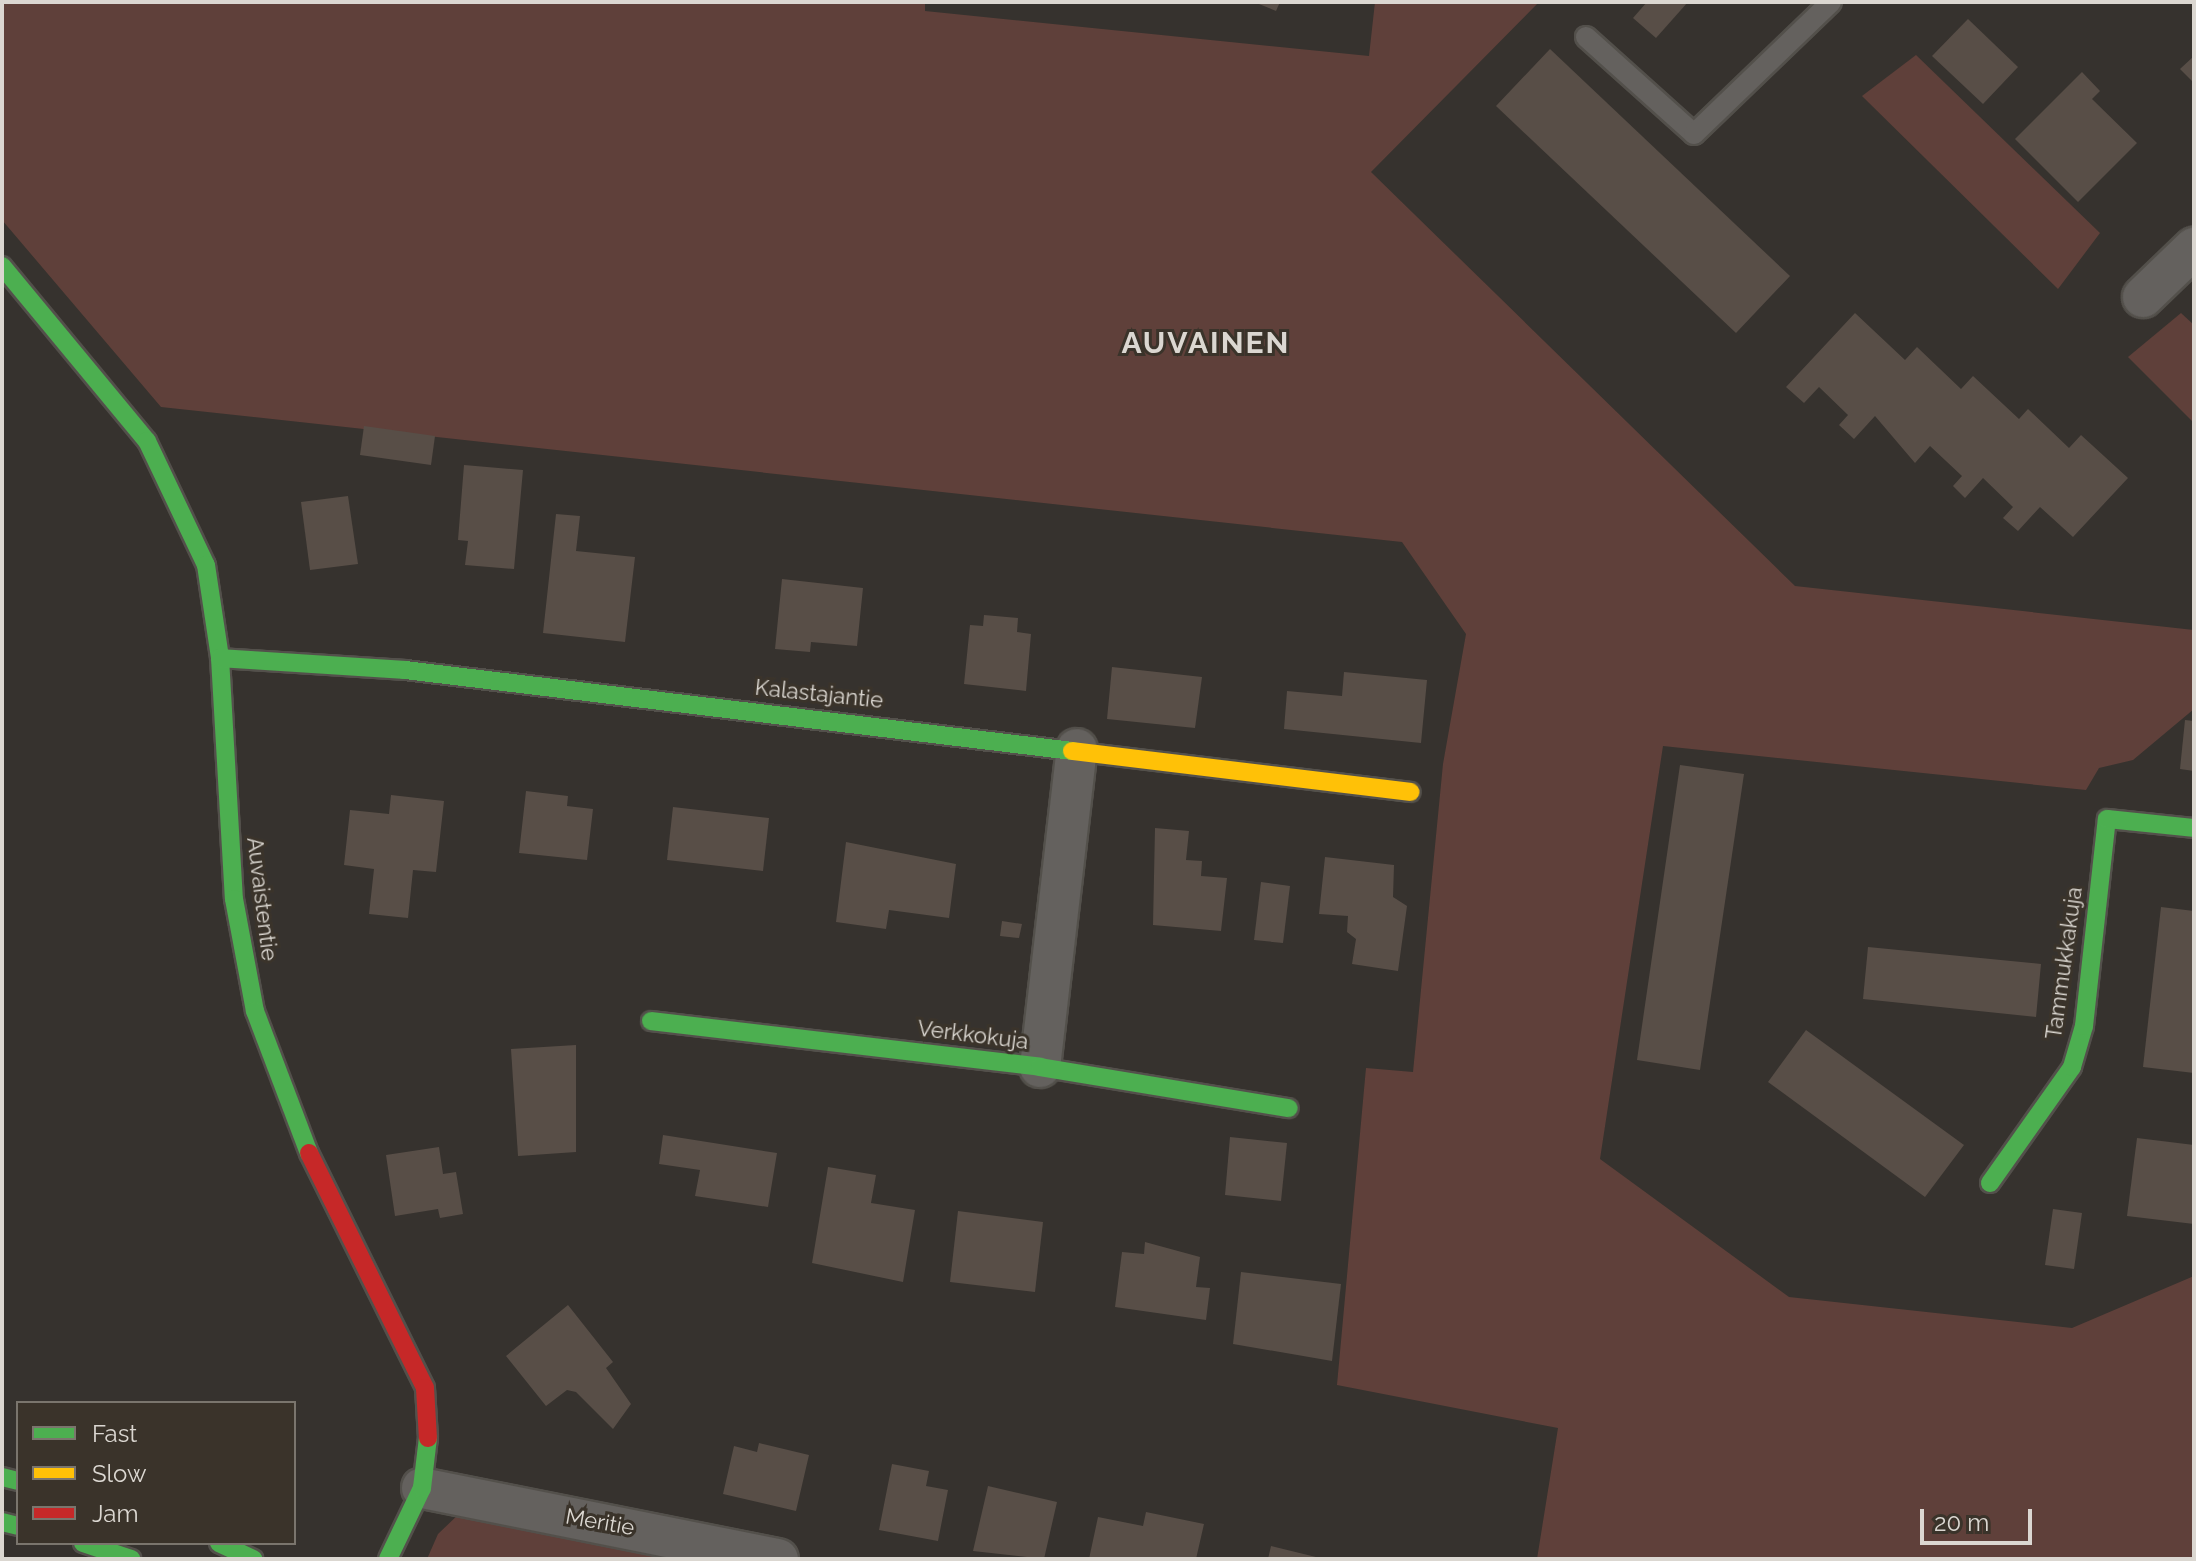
<!DOCTYPE html>
<html>
<head>
<meta charset="utf-8">
<style>
  body { margin:0 }
  #map { position:relative; width:2196px; height:1561px; overflow:hidden; background:#36322e; font-family:Raleway,sans-serif }
  div>[style] { position:absolute }
  .green>* { inset:0; background:#5f403a }
  .building>* { inset:0; background:#584e47 }
  .roads { filter:drop-shadow(2px 0 #53504b) drop-shadow(-2px 0 #53504b) drop-shadow(0 2px #53504b) drop-shadow(0 -2px #53504b) }
  .lane>* { height:20px; margin:-10px; padding:0 10px; transform-origin:10px; border-radius:10px; background:#64615e }
  .street>* { height:40px; margin:-20px; padding:0 20px; transform-origin:20px; border-radius:20px; background:#64615e }
  .fast>* { height:18px; margin:-9px; padding:0 9px; transform-origin:9px; border-radius:9px; background:#4caf50 }
  .slow>* { height:18px; margin:-9px; padding:0 9px; transform-origin:9px; border-radius:9px; background:#ffc107 }
  .jam>* { height:18px; margin:-9px; padding:0 9px; transform-origin:9px; border-radius:9px; background:#c62828 }
  span { translate:-50% -50%; white-space:nowrap; text-align:center; line-height:1.15; -webkit-text-stroke:6px #3a332a; paint-order:stroke }
  .street-label { font-size:22px; color:#dbd7d1 }
  .district-label { font-size:30px; color:#dbd7d1; font-weight:700; letter-spacing:2px }
  .frame { position:absolute; inset:0; border:4px solid #dbd7d1; pointer-events:none }
  .legend { position:absolute; left:16px; top:1401px; width:280px; height:144px; box-sizing:border-box; background:#3a332a; border:2px solid #7a756d; margin:0; padding:10px 14px; list-style:none; font-size:24px; color:#dbd7d1 }
  .legend li { display:flex; align-items:center; gap:16px; height:40px }
  .legend b { width:40px; border:2px solid #7a756d }
  .scale { position:absolute; left:1920px; top:1509px; width:112px; height:36px; box-sizing:border-box; border:4px solid #dbd7d1; border-top:0; padding-left:10px; font-size:24px; line-height:28px; white-space:nowrap; color:#dbd7d1; -webkit-text-stroke:6px #3a332a; paint-order:stroke }
</style>
</head>
<body>
<div id="map">
  <div class="green">
    <i style="clip-path:polygon(2px 2px,925px 2px,925px 11px,1369px 56px,1375px 2px,1539px 2px,1371px 172px,1795px 586px,2194px 630px,2194px 709px,2133px 760px,2099px 768px,2086px 790px,1663px 746px,1600px 1159px,1789px 1297px,2072px 1328px,2194px 1276px,2194px 1559px,1537px 1559px,1558px 1428px,1337px 1385px,1366px 1068px,1413px 1072px,1443px 764px,1466px 634px,1402px 542px,161px 407px,2px 220px)"></i>
    <i style="clip-path:polygon(1916px 55px,2100px 233px,2058px 289px,1862px 96px)"></i>
    <i style="clip-path:polygon(2181px 313px,2194px 325px,2194px 423px,2128px 357px)"></i>
    <i style="clip-path:polygon(461px 1512px,573px 1538px,676px 1559px,427px 1559px,438px 1534px)"></i>
  </div>
  <div class="building">
    <i style="clip-path:polygon(1254px 2px,1280px 2px,1276px 11px)"></i>
    <i style="clip-path:polygon(1647px 2px,1688px 2px,1656px 38px,1633px 18px)"></i>
    <i style="clip-path:polygon(1968px 19px,2018px 67px,1983px 104px,1932px 56px)"></i>
    <i style="clip-path:polygon(1550px 49px,1790px 276px,1736px 333px,1496px 106px)"></i>
    <i style="clip-path:polygon(2194px 56px,2194px 83px,2180px 69px)"></i>
    <i style="clip-path:polygon(2082px 72px,2100px 91px,2092px 99px,2137px 143px,2078px 202px,2015px 139px)"></i>
    <i style="clip-path:polygon(1855px 313px,1905px 360px,1917px 347px,1961px 389px,1973px 376px,2019px 419px,2028px 409px,2069px 448px,2081px 435px,2128px 478px,2073px 537px,2040px 507px,2018px 531px,2003px 518px,2013px 507px,1983px 478px,1965px 498px,1953px 486px,1962px 476px,1930px 446px,1915px 463px,1875px 416px,1854px 439px,1839px 425px,1848px 415px,1819px 387px,1804px 403px,1786px 387px)"></i>
    <i style="clip-path:polygon(364px 426px,435px 436px,431px 465px,360px 455px)"></i>
    <i style="clip-path:polygon(464px 465px,523px 470px,514px 569px,465px 565px,468px 541px,458px 540px)"></i>
    <i style="clip-path:polygon(348px 496px,358px 564px,310px 570px,301px 502px)"></i>
    <i style="clip-path:polygon(556px 514px,580px 516px,576px 551px,635px 557px,625px 642px,543px 633px)"></i>
    <i style="clip-path:polygon(782px 579px,863px 588px,857px 646px,811px 642px,810px 652px,775px 649px)"></i>
    <i style="clip-path:polygon(984px 615px,1018px 618px,1017px 632px,1031px 634px,1026px 691px,964px 684px,970px 625px,983px 626px)"></i>
    <i style="clip-path:polygon(1112px 667px,1202px 677px,1195px 728px,1107px 719px)"></i>
    <i style="clip-path:polygon(1344px 672px,1427px 680px,1421px 743px,1284px 729px,1287px 691px,1342px 696px)"></i>
    <i style="clip-path:polygon(2185px 720px,2194px 721px,2194px 771px,2180px 769px)"></i>
    <i style="clip-path:polygon(1680px 765px,1744px 774px,1700px 1070px,1637px 1060px)"></i>
    <i style="clip-path:polygon(526px 791px,568px 796px,567px 806px,593px 809px,587px 860px,519px 853px)"></i>
    <i style="clip-path:polygon(391px 795px,444px 801px,436px 872px,413px 870px,408px 918px,369px 914px,374px 869px,344px 865px,350px 810px,389px 814px)"></i>
    <i style="clip-path:polygon(673px 807px,769px 818px,763px 871px,667px 860px)"></i>
    <i style="clip-path:polygon(1155px 828px,1189px 831px,1186px 860px,1202px 861px,1201px 876px,1227px 878px,1221px 931px,1153px 925px)"></i>
    <i style="clip-path:polygon(846px 842px,956px 864px,949px 918px,889px 910px,886px 929px,836px 922px)"></i>
    <i style="clip-path:polygon(1325px 857px,1394px 865px,1393px 897px,1407px 906px,1398px 971px,1352px 964px,1356px 939px,1347px 932px,1348px 916px,1319px 914px)"></i>
    <i style="clip-path:polygon(1261px 882px,1290px 886px,1283px 943px,1254px 940px)"></i>
    <i style="clip-path:polygon(2161px 907px,2194px 911px,2194px 1073px,2143px 1067px)"></i>
    <i style="clip-path:polygon(1002px 921px,1022px 924px,1019px 938px,1000px 936px)"></i>
    <i style="clip-path:polygon(1868px 947px,2041px 964px,2036px 1017px,1863px 999px)"></i>
    <i style="clip-path:polygon(1806px 1030px,1964px 1145px,1925px 1197px,1768px 1082px)"></i>
    <i style="clip-path:polygon(576px 1045px,576px 1152px,518px 1156px,511px 1049px)"></i>
    <i style="clip-path:polygon(663px 1135px,777px 1153px,768px 1207px,695px 1196px,700px 1170px,659px 1164px)"></i>
    <i style="clip-path:polygon(1230px 1137px,1287px 1143px,1281px 1201px,1225px 1195px)"></i>
    <i style="clip-path:polygon(2137px 1138px,2194px 1145px,2194px 1224px,2127px 1216px)"></i>
    <i style="clip-path:polygon(439px 1147px,443px 1174px,456px 1172px,463px 1214px,440px 1218px,438px 1209px,395px 1216px,386px 1155px)"></i>
    <i style="clip-path:polygon(828px 1167px,876px 1175px,871px 1203px,915px 1210px,903px 1282px,812px 1263px)"></i>
    <i style="clip-path:polygon(2053px 1209px,2082px 1213px,2074px 1269px,2045px 1265px)"></i>
    <i style="clip-path:polygon(958px 1211px,1043px 1222px,1035px 1292px,950px 1282px)"></i>
    <i style="clip-path:polygon(1145px 1242px,1200px 1257px,1196px 1287px,1210px 1288px,1206px 1320px,1115px 1307px,1122px 1252px,1144px 1254px)"></i>
    <i style="clip-path:polygon(1241px 1272px,1341px 1284px,1332px 1361px,1233px 1344px)"></i>
    <i style="clip-path:polygon(568px 1305px,613px 1362px,606px 1368px,631px 1404px,613px 1429px,576px 1392px,567px 1390px,546px 1406px,506px 1356px)"></i>
    <i style="clip-path:polygon(759px 1443px,809px 1455px,796px 1511px,723px 1494px,734px 1446px,757px 1452px)"></i>
    <i style="clip-path:polygon(892px 1464px,929px 1471px,926px 1486px,948px 1490px,938px 1541px,879px 1530px)"></i>
    <i style="clip-path:polygon(988px 1486px,1057px 1502px,1044px 1559px,973px 1551px)"></i>
    <i style="clip-path:polygon(1146px 1512px,1204px 1524px,1196px 1559px,1089px 1559px,1098px 1517px,1143px 1526px)"></i>
    <i style="clip-path:polygon(1271px 1546px,1320px 1558px,1320px 1559px,1268px 1559px)"></i>
  </div>
  <div class="roads">
    <div class="lane">
      <i style="left:1586px;top:37px;width:145px;rotate:41.9deg"></i>
      <i style="left:1694px;top:134px;width:190px;rotate:-43.9deg"></i>
    </div>
    <div class="street">
      <i style="left:2143px;top:297px;width:71px;rotate:-43.9deg"></i>
      <i style="left:1040px;top:1067px;width:320px;rotate:-83.4deg"></i>
      <i style="left:422px;top:1488px;width:363px;rotate:11.3deg"></i>
    </div>
    <div class="fast">
      <i style="left:2px;top:266px;width:227px;rotate:50.4deg"></i>
      <i style="left:147px;top:441px;width:137px;rotate:64.6deg"></i>
      <i style="left:206px;top:565px;width:94px;rotate:81.4deg"></i>
      <i style="left:220px;top:658px;width:241px;rotate:86.7deg"></i>
      <i style="left:234px;top:899px;width:114px;rotate:79.4deg"></i>
      <i style="left:255px;top:1011px;width:152px;rotate:69.2deg"></i>
      <i style="left:220px;top:658px;width:185px;rotate:3.7deg"></i>
      <i style="left:405px;top:670px;width:672px;rotate:6.92deg"></i>
      <i style="left:651px;top:1021px;width:392px;rotate:6.7deg"></i>
      <i style="left:1040px;top:1067px;width:252px;rotate:9.4deg"></i>
      <i style="left:1990px;top:1183px;width:142px;rotate:-54.7deg"></i>
      <i style="left:2072px;top:1067px;width:43px;rotate:-73.7deg"></i>
      <i style="left:2084px;top:1026px;width:208px;rotate:-83.7deg"></i>
      <i style="left:2107px;top:819px;width:87px;rotate:5.9deg"></i>
      <i style="left:2px;top:1477px;width:16px;rotate:14deg"></i>
      <i style="left:2px;top:1522px;width:16px;rotate:14deg"></i>
      <i style="left:83px;top:1543px;width:51px;rotate:18.4deg"></i>
      <i style="left:219px;top:1543px;width:38px;rotate:25deg"></i>
      <i style="left:388px;top:1559px;width:79px;rotate:-64.4deg"></i>
      <i style="left:422px;top:1488px;width:50px;rotate:-83.2deg"></i>
    </div>
    <div class="slow">
      <i style="left:1072px;top:751px;width:341px;rotate:6.9deg"></i>
    </div>
    <div class="jam">
      <i style="left:309px;top:1153px;width:262px;rotate:63.7deg"></i>
      <i style="left:425px;top:1388px;width:50px;rotate:86.6deg"></i>
    </div>
  </div>
  <div class="street-label">
    <span style="left:819px;top:694px;rotate:6deg">Kalastajantie</span>
    <span style="left:262px;top:899px;rotate:83deg">Auvaistentie</span>
    <span style="left:2064px;top:963px;rotate:-82deg">Tammukkakuja</span>
    <span style="left:973px;top:1035px;rotate:7deg">Verkkokuja</span>
    <span style="left:600px;top:1522px;rotate:10deg">Meritie</span>
  </div>
  <div class="district-label">
    <span style="left:1206px;top:343px">AUVAINEN</span>
  </div>
  <div class="frame"></div>
  <ul class="legend">
  <li><b style="height:10px;background:#4caf50"></b>Fast</li>
  <li><b style="height:10px;background:#ffc107"></b>Slow</li>
  <li><b style="height:10px;background:#c62828"></b>Jam</li>
  </ul>
  <div class="scale">20 m</div>
</div>
</body>
</html>
